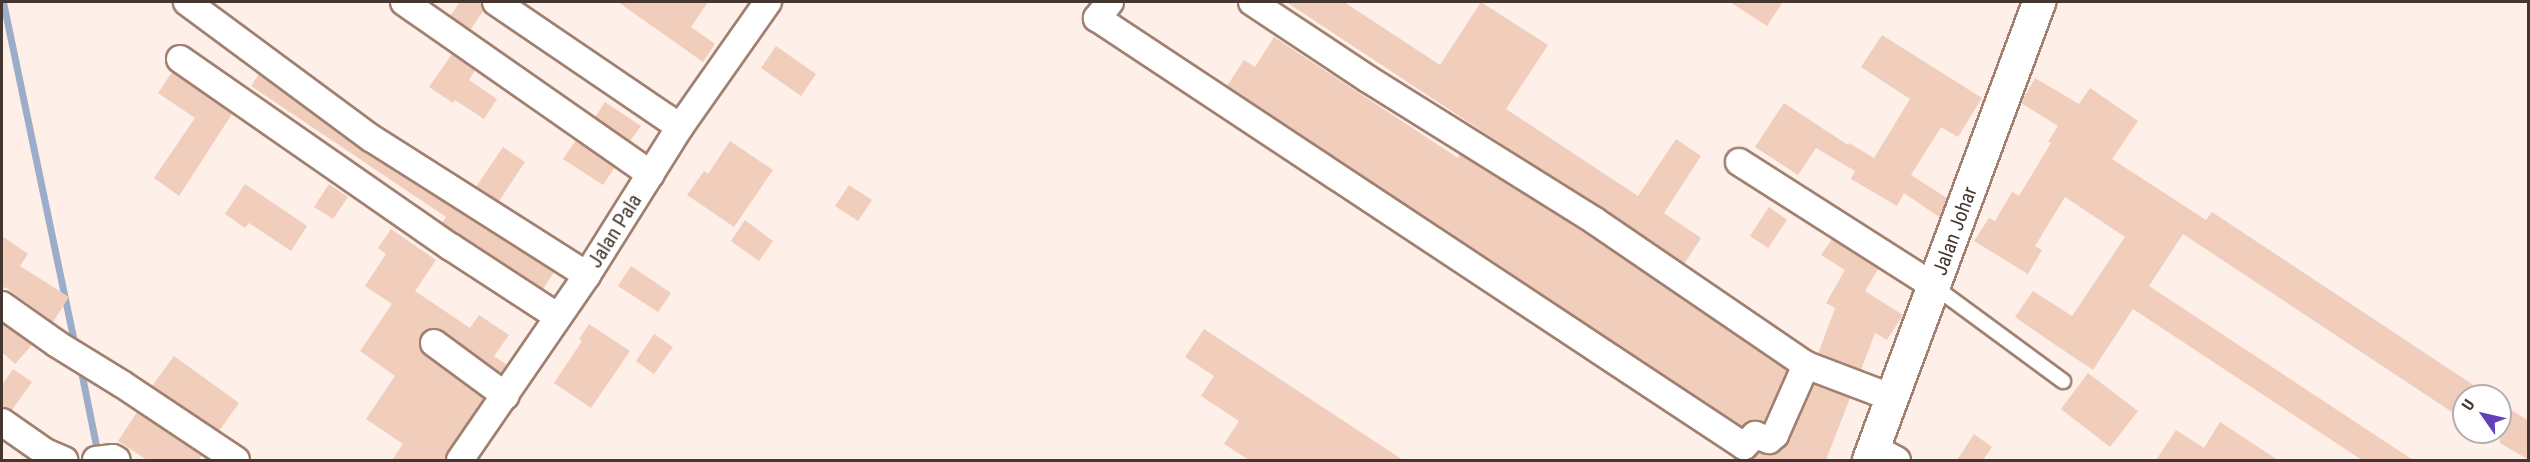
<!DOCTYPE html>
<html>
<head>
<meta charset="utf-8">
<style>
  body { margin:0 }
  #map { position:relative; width:2530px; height:462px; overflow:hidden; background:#feefe8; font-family:"Roboto Condensed",sans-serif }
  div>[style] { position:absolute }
  .stream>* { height:7px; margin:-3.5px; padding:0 3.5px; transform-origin:3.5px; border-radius:3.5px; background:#9cadc9 }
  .building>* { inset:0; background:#f1cdbb }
  .roads { filter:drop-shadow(2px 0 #a18070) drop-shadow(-2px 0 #a18070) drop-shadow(0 2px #a18070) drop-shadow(0 -2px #a18070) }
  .service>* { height:14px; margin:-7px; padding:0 7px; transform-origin:7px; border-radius:7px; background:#fff }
  .minor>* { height:26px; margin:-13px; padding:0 13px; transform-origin:13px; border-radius:13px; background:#fff }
  .tertiary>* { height:32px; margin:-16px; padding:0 16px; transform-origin:16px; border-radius:16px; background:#fff }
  span { translate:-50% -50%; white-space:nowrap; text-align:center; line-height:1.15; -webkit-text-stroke:4.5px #fff; paint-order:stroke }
  .street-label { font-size:20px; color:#453730 }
  .frame { position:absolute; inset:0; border:3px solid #453730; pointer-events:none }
  .north { position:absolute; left:2452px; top:384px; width:60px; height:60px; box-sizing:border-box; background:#fff; border:2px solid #b5afac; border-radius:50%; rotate:304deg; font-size:16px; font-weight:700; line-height:24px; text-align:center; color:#453730 }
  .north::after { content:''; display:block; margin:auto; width:21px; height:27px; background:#6340b8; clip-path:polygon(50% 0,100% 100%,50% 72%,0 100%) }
</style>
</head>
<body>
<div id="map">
  <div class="stream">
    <i style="left:3px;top:2px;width:351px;rotate:78.2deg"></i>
    <i style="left:80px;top:366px;width:91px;rotate:78.6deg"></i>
  </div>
  <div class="building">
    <i style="clip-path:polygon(460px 2px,481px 2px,484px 10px,470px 30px,450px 16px)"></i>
    <i style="clip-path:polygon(618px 2px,708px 2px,691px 27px,715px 44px,703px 62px)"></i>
    <i style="clip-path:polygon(1286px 2px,1344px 2px,1440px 65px,1481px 2px,1548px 45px,1506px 109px,1638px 196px,1676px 139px,1701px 156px,1664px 213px,1701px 238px,1684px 264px)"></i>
    <i style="clip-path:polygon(1730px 2px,1783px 2px,1767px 26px)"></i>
    <i style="clip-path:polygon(1882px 35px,1982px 98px,1958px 137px,1941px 127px,1911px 175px,1947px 198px,1939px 217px,1904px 193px,1897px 206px,1851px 179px,1855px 171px,1816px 148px,1798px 175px,1755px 147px,1784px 103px,1848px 145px,1849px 143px,1874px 158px,1910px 99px,1861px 67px)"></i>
    <i style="clip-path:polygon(1274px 37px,1458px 158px,1460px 154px,1587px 234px,1787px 370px,1764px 422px,1752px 420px,1742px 427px,1227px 86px,1244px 60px,1255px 67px)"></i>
    <i style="clip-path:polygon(776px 46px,816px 74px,801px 96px,761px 68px)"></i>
    <i style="clip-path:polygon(452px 54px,475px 70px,469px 80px,497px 99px,484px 119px,455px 100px,453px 103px,429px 87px)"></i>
    <i style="clip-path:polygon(172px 72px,232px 114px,179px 196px,154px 178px,195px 118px,158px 93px)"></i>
    <i style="clip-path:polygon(259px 74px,363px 151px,554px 272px,543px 289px,442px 223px,446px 217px,251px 86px)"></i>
    <i style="clip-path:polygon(2035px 78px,2079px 104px,2090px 88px,2138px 121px,2112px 159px,2206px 220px,2212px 212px,2490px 396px,2464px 396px,2464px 420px,2183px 234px,2149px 286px,2413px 460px,2362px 460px,2133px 309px,2093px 370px,2054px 344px,2015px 317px,2033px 291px,2072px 316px,2125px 237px,2065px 197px,2035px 246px,2042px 250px,2028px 274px,1974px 241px,1989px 218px,1995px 221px,2012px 192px,2019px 196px,2051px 143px,2048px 142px,2058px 126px,2021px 103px)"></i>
    <i style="clip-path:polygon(605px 102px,641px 126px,630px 141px,595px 117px)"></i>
    <i style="clip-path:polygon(576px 140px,615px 167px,603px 185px,563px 159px)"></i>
    <i style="clip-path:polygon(730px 141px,773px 170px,734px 227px,687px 195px,704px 171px,708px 174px)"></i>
    <i style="clip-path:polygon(503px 147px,525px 162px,499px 201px,476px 187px)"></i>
    <i style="clip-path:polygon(245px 184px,307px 226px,291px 251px,249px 223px,245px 228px,225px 214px)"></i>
    <i style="clip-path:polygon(329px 184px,348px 197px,333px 219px,314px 207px)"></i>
    <i style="clip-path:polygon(849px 185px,872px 200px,858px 221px,835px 206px)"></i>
    <i style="clip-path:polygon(1769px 207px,1787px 220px,1768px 248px,1750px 236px)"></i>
    <i style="clip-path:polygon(745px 220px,773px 241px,759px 261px,731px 241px)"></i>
    <i style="clip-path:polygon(391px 229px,436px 260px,415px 291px,470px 328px,479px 315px,509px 335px,494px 356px,507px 365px,501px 374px,442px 331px,429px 329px,422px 335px,420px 348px,425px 355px,484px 398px,448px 452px,445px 460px,392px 460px,403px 444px,366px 419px,395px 376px,360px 351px,392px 304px,365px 286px,386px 254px,378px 248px)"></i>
    <i style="clip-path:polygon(2px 236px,28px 254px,20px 266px,69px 297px,53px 322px,5px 287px,2px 290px)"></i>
    <i style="clip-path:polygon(1832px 239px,1878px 269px,1865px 291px,1903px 315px,1887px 340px,1875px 333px,1861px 370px,1818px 354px,1835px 308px,1826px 303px,1845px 270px,1821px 255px)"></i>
    <i style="clip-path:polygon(631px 266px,671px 293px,658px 312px,618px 286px)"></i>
    <i style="clip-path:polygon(589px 324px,630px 351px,591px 408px,554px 383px,582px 341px,579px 339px)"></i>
    <i style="clip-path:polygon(4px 325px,32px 345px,15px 364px,2px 352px,2px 328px)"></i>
    <i style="clip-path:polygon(1204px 329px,1403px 460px,1249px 460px,1224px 444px,1239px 421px,1201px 396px,1214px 376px,1185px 357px)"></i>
    <i style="clip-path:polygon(654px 334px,673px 347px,654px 374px,636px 361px)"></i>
    <i style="clip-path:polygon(174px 356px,239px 403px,219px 431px,152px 386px)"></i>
    <i style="clip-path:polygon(13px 369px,32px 382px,12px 410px,2px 407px,2px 385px)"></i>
    <i style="clip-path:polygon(2088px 373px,2138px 411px,2110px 447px,2061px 409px)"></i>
    <i style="clip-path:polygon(1814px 384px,1850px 398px,1826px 460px,1746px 460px,1759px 452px,1772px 455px,1785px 446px)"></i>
    <i style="clip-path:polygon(2500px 403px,2529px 421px,2529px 460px,2500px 443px)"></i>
    <i style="clip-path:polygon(137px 412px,202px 455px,199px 460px,147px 460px,118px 441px)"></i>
    <i style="clip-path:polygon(2220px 422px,2278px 460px,2156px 460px,2176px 430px,2204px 448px)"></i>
    <i style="clip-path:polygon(1974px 434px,1992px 447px,1983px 460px,1957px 460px)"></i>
  </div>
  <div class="roads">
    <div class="service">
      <i style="left:1935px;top:287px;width:159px;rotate:36.3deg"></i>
    </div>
    <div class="minor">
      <i style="left:187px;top:2px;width:229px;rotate:36.5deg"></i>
      <i style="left:371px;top:138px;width:256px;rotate:32.4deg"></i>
      <i style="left:404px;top:2px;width:301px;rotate:34.9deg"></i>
      <i style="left:496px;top:2px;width:222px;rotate:34.2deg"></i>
      <i style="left:1110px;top:2px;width:21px;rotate:129deg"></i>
      <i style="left:1097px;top:18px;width:776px;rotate:33.49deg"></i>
      <i style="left:1744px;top:446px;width:16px;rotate:-45deg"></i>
      <i style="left:1755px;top:435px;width:15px;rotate:20deg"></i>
      <i style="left:1769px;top:440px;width:8px;rotate:-40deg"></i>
      <i style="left:1775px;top:435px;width:77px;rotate:-66.1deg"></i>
      <i style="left:1252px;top:2px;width:139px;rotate:33.6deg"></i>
      <i style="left:1368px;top:79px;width:268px;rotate:32deg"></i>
      <i style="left:1595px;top:221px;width:255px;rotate:34.3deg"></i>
      <i style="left:1806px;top:365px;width:93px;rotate:20.8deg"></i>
      <i style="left:180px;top:59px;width:330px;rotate:34.8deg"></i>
      <i style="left:451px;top:247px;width:126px;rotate:33.1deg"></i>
      <i style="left:1739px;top:162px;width:232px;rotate:32.5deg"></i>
      <i style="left:2px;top:305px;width:67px;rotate:35.3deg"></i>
      <i style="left:57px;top:344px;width:76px;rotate:31.6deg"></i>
      <i style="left:122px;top:384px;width:137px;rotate:33.7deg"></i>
      <i style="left:434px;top:343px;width:89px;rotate:36.4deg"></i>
      <i style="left:2px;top:422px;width:52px;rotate:34.9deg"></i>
      <i style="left:45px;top:452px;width:21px;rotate:23deg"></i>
      <i style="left:1874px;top:448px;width:26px;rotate:28deg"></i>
      <i style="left:96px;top:460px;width:17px;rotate:-7deg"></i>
      <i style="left:113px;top:458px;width:4px;rotate:27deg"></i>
      <i style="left:460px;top:460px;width:224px;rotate:-55.5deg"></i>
      <i style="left:587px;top:275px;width:175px;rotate:-57.9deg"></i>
      <i style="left:680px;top:127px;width:153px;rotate:-54.9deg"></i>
    </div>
    <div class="tertiary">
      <i style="left:1869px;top:460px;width:489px;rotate:-69.6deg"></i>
    </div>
  </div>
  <div class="street-label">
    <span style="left:615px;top:231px;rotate:-58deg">Jalan Pala</span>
    <span style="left:1955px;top:231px;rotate:-70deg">Jalan Johar</span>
  </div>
  <div class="frame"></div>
  <div class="north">U</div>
</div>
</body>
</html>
